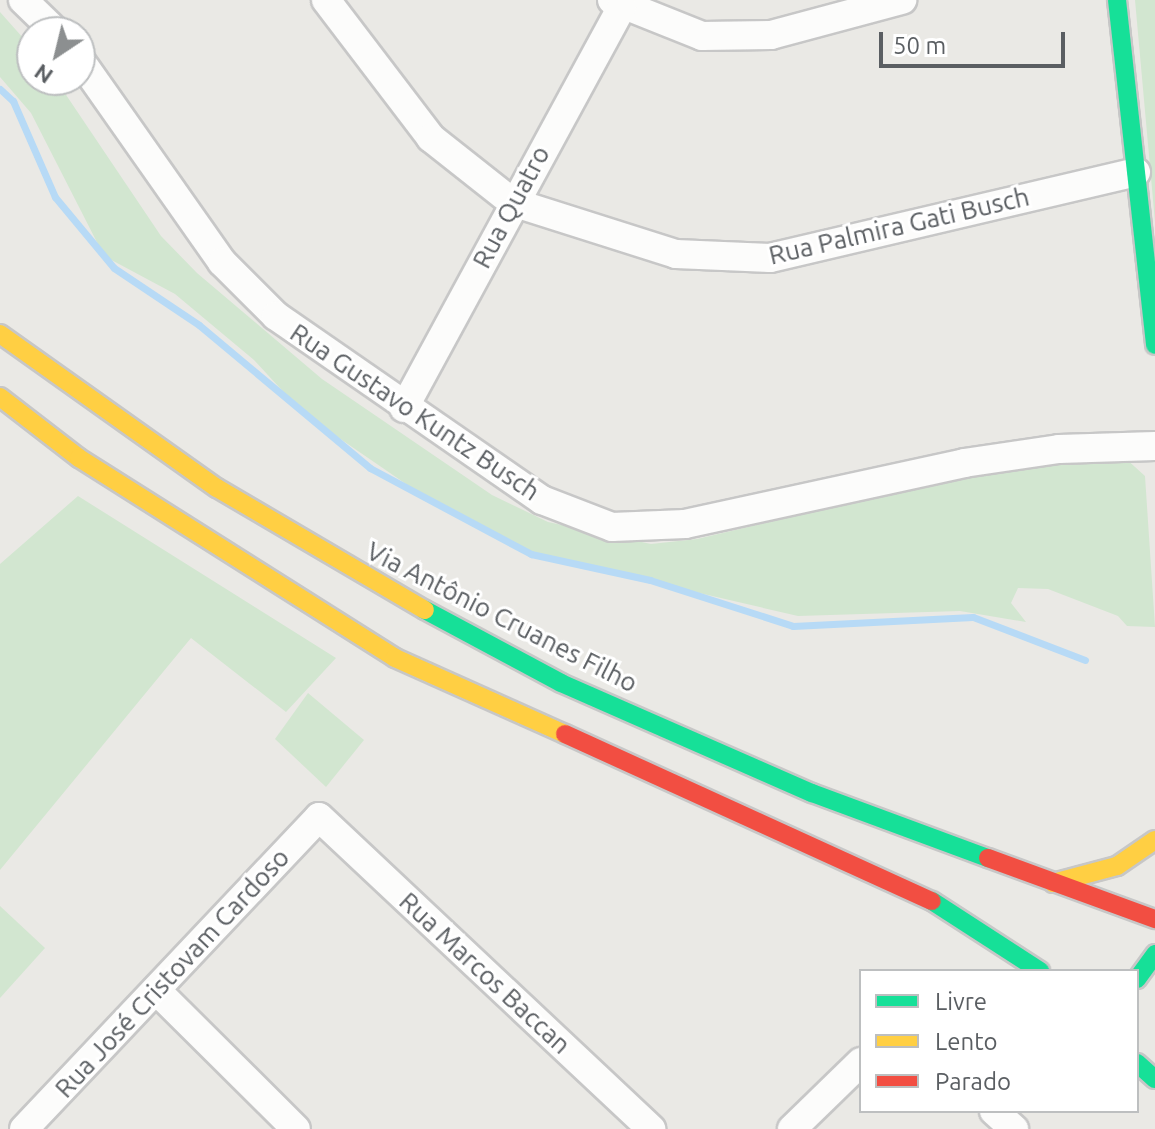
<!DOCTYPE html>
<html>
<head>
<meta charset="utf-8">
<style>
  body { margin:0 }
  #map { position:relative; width:1155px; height:1129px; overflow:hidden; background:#eae9e5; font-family:Ubuntu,sans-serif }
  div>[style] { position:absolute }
  .green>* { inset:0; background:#d2e6d0 }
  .stream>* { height:7px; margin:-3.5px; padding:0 3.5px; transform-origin:3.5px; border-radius:3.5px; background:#b7daf6 }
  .roads { filter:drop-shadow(2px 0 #c7c7c7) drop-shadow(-2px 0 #c7c7c7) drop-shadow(0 2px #c7c7c7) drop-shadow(0 -2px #c7c7c7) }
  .street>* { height:28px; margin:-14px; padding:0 14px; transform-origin:14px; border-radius:14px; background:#fcfcfb }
  .fast>* { height:18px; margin:-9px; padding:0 9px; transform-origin:9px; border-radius:9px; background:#16e098 }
  .slow>* { height:18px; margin:-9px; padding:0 9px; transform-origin:9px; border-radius:9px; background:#ffcf43 }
  .jam>* { height:18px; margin:-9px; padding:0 9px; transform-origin:9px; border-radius:9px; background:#f24e42 }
  span { translate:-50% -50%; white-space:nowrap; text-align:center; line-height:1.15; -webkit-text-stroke:6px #fff; paint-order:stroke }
  .street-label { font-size:26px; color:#5a5e62 }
  .legend { position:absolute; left:859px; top:969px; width:280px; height:144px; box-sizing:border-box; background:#fff; border:2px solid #bdbfc0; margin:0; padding:10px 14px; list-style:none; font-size:24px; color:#5a5e62 }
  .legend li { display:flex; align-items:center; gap:16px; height:40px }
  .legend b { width:40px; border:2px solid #bdbfc0 }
  .north { position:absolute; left:16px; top:16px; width:80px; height:80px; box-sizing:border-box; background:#fff; border:2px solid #bdbfc0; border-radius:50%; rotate:215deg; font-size:22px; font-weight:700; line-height:32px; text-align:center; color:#5a5e62 }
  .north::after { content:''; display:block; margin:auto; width:28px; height:36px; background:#8c8f90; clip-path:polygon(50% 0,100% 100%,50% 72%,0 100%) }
  .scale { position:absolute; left:879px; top:32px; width:186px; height:36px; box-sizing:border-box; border:4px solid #5a5e62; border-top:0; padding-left:10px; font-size:24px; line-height:28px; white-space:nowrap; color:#5a5e62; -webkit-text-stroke:6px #fff; paint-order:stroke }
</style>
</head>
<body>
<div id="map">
  <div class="green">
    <i style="clip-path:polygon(1135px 0,1155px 0,1155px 222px)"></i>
    <i style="clip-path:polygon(0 12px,32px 48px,32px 80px,56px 80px,161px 236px,197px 273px,322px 379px,492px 495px,548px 522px,651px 544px,697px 539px,1030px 461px,1124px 457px,1145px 476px,1155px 627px,1127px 626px,1118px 616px,1048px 589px,1018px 588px,1011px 603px,1026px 622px,960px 611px,798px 616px,531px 554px,425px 497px,304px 414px,254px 360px,175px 294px,104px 256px,31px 113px,0 77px)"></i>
    <i style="clip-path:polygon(78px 496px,336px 658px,286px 712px,191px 638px,0 870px,0 564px)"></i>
    <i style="clip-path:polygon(308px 693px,364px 740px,326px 787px,275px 739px)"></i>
    <i style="clip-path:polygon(0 906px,45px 948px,0 998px)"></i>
  </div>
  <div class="stream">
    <i style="left:0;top:89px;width:18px;rotate:43deg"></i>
    <i style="left:13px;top:101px;width:105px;rotate:66.4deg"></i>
    <i style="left:55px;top:197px;width:92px;rotate:50.3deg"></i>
    <i style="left:114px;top:268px;width:102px;rotate:33.8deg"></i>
    <i style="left:199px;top:325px;width:223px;rotate:39.9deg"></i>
    <i style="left:370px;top:468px;width:183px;rotate:28.1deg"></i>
    <i style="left:531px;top:554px;width:122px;rotate:12.3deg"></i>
    <i style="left:650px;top:580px;width:150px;rotate:17.8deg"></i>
    <i style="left:793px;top:626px;width:180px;rotate:-2.9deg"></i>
    <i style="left:973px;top:617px;width:120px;rotate:21deg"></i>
  </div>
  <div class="roads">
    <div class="street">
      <i style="left:23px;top:0;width:46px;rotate:44.1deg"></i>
      <i style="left:326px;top:0;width:173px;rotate:52.7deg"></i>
      <i style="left:431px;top:138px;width:103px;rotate:38.3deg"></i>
      <i style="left:512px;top:202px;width:172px;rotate:17.6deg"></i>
      <i style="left:676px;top:254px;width:94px;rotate:2.4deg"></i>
      <i style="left:770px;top:258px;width:376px;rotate:-13.2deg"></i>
      <i style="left:612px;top:0;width:97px;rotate:21.8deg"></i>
      <i style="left:702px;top:36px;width:69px;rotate:-0.8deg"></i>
      <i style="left:771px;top:35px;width:136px;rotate:-15deg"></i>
      <i style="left:80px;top:60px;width:247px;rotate:54.9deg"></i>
      <i style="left:222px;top:262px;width:76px;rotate:45deg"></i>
      <i style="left:276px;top:316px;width:323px;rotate:34.7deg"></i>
      <i style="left:542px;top:500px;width:75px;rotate:21.1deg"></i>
      <i style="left:612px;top:527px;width:73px;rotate:-2.4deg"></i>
      <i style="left:685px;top:524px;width:286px;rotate:-12.3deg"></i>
      <i style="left:964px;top:463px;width:96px;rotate:-8.4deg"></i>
      <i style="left:1059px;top:449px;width:96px;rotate:-1.8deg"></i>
      <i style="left:404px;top:408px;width:456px;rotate:-61.5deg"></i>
      <i style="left:156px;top:990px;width:197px;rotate:44.8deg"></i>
      <i style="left:994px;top:1111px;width:27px;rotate:42deg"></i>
      <i style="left:24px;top:1129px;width:429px;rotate:-46.6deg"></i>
      <i style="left:319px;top:817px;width:456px;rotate:43.2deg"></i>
      <i style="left:792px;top:1129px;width:96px;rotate:-44.2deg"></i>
    </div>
    <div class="fast">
      <i style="left:1117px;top:0;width:347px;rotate:83.7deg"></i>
      <i style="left:425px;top:610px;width:154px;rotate:28.2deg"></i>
      <i style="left:561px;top:683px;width:274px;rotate:23.7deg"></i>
      <i style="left:812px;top:793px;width:188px;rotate:20.3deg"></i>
      <i style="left:932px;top:901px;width:129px;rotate:32.9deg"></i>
      <i style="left:1137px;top:979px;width:31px;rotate:-54deg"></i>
      <i style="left:1137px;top:1063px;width:24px;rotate:42deg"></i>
    </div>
    <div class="slow">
      <i style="left:0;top:334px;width:266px;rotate:35.4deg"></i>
      <i style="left:217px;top:488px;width:241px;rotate:30.4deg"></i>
      <i style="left:0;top:397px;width:100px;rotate:37.7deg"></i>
      <i style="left:79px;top:458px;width:374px;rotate:32.3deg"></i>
      <i style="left:395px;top:658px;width:186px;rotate:24.1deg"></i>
      <i style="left:1053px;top:883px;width:66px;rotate:-14.9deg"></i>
      <i style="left:1117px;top:866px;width:46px;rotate:-34.4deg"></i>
    </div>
    <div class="jam">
      <i style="left:565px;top:734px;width:403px;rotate:24.5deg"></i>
      <i style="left:988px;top:858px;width:178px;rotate:20.1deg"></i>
    </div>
  </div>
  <div class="street-label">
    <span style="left:511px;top:207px;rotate:-62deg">Rua Quatro</span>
    <span style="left:899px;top:226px;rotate:-13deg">Rua Palmira Gati Busch</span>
    <span style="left:415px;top:412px;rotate:34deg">Rua Gustavo Kuntz Busch</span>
    <span style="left:502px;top:617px;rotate:27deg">Via Antônio Cruanes Filho</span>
    <span style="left:172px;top:973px;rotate:-47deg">Rua José Cristovam Cardoso</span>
    <span style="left:485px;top:973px;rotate:43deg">Rua Marcos Baccan</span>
  </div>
  <ul class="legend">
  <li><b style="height:10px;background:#16e098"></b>Livre</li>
  <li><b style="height:10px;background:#ffcf43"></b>Lento</li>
  <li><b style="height:10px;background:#f24e42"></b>Parado</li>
  </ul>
  <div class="north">N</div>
  <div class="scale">50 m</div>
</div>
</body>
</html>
